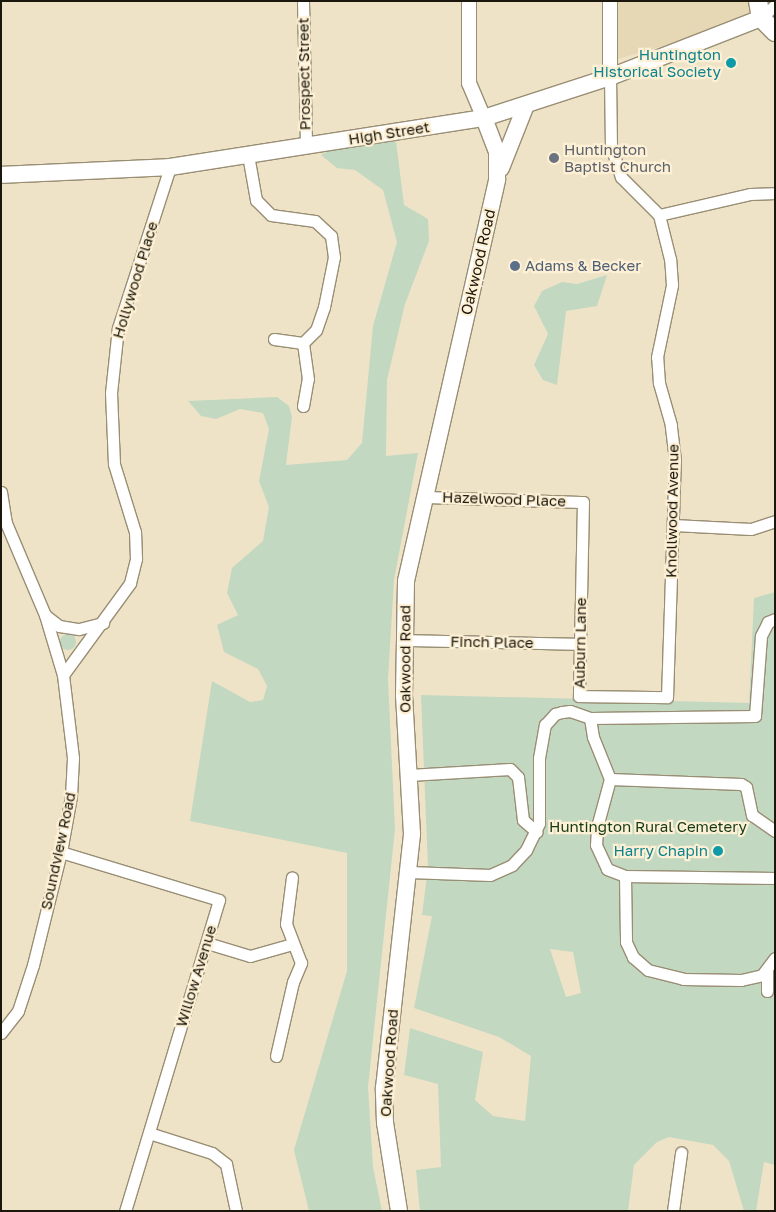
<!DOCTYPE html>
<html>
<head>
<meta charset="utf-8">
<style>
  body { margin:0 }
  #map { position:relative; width:776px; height:1212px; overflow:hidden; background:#efe3c7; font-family:"Golos Text",sans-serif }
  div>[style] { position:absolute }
  .built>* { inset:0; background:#e6d7b5 }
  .green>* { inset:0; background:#c2d8c1 }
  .round { border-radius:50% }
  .roads { filter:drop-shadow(1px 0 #998e74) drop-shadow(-1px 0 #998e74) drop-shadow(0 1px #998e74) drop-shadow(0 -1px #998e74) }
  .minor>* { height:11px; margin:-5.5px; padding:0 5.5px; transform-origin:5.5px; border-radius:5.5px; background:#fff }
  .tertiary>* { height:14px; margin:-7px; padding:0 7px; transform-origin:7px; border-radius:7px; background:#fff }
  .secondary>* { height:16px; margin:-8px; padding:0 8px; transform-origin:8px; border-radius:8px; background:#fff }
  .primary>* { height:18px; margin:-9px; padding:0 9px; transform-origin:9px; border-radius:9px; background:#fff }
  .dots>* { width:14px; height:14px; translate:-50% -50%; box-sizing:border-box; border:2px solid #fdf0d4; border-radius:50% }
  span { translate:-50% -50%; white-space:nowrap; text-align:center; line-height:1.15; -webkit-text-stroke:4.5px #fdf0d4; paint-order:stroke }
  .culture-label { font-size:15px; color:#0d838f }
  .right { translate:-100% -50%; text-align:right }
  .street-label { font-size:15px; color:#1b170d }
  .worship-label { font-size:15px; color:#5b616d }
  .left { translate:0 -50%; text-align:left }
  .service-label { font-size:15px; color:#4e5e75 }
  .park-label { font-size:15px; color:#143a16 }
  .frame { position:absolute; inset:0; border:2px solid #1b170d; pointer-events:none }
</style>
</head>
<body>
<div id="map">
  <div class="built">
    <i style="clip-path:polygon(618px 1px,775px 1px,775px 29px,761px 18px,618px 59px)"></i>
  </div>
  <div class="green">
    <i style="clip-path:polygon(396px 141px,404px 205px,428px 219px,429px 241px,405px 304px,387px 380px,386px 456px,418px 453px,394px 580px,388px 679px,395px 829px,368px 1087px,373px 1167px,382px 1211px,309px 1211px,294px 1150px,347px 971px,347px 853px,190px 821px,212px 681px,250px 702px,263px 700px,267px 686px,258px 669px,224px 652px,217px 625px,238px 615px,227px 593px,232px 568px,263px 541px,269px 507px,259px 481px,269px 429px,263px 413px,240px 409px,216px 419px,201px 416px,188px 401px,277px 397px,289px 406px,292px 417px,286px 465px,347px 460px,362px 443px,373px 326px,397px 242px,383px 190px,355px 170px,337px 168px,321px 155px,333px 148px)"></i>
    <i style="clip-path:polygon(607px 275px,597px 306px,566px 311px,557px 385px,543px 380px,534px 365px,548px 334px,534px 306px,542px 291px,562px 282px,577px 284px)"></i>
    <i style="clip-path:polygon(evenodd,775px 592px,775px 1165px,764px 1162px,756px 1211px,744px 1211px,729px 1161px,713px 1145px,669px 1137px,657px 1142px,634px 1165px,628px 1211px,420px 1211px,416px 1170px,441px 1167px,438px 1084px,404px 1075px,410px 1028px,483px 1052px,475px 1100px,493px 1116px,525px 1121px,531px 1056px,499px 1037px,414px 1008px,432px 916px,422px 915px,428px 868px,421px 695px,749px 703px,754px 598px,775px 592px,550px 949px,573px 952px,581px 993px,566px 997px,550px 949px)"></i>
    <i class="round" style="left:60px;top:634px;width:16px;height:16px"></i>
  </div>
  <div class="roads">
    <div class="minor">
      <i style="left:303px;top:1px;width:145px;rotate:88.8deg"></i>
      <i style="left:761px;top:18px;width:19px;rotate:-43deg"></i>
      <i style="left:248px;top:155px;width:46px;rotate:79.9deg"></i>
      <i style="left:256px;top:200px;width:21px;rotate:45deg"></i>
      <i style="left:271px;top:215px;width:44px;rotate:7.8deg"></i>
      <i style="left:315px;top:221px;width:22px;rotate:43deg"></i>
      <i style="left:331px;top:236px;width:21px;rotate:82deg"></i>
      <i style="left:334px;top:257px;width:51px;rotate:101.3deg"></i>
      <i style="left:324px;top:307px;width:24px;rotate:109deg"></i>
      <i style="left:316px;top:330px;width:18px;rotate:135deg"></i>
      <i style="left:659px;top:215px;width:93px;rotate:-13deg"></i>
      <i style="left:750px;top:194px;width:25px;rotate:-2deg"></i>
      <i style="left:274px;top:339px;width:29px;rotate:8deg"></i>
      <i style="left:303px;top:406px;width:27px;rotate:-80deg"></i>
      <i style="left:308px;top:379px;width:36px;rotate:-98deg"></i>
      <i style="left:1px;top:492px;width:31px;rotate:81deg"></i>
      <i style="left:6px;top:523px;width:100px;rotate:67deg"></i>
      <i style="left:45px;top:615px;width:63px;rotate:73.3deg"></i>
      <i style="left:63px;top:675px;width:84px;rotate:83.1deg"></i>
      <i style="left:73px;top:758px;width:38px;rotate:93deg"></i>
      <i style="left:71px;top:796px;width:57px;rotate:100.1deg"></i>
      <i style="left:61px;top:852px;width:116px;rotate:103.9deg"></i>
      <i style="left:33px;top:965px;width:48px;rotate:108.1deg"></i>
      <i style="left:18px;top:1011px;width:28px;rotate:128deg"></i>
      <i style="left:424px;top:497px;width:159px;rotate:1.8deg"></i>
      <i style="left:583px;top:502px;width:194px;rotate:91.2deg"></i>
      <i style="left:579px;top:696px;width:88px;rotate:0.7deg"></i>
      <i style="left:667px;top:697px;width:237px;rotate:-88.1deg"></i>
      <i style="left:675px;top:460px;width:35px;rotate:-97deg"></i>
      <i style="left:671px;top:425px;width:44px;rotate:-105.9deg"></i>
      <i style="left:659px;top:383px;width:26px;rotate:-94deg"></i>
      <i style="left:657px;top:357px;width:74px;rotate:-78.2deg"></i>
      <i style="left:672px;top:285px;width:26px;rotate:-94deg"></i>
      <i style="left:670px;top:259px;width:45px;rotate:-104deg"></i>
      <i style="left:659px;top:215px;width:54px;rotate:-135deg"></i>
      <i style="left:621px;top:177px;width:32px;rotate:-108deg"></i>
      <i style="left:611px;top:147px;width:70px;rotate:-90.8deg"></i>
      <i style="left:673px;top:525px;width:78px;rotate:2.9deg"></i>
      <i style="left:751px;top:529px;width:25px;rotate:-18deg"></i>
      <i style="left:45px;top:615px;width:18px;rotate:38deg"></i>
      <i style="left:59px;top:626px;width:20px;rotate:9deg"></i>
      <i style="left:79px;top:629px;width:25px;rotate:-14deg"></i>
      <i style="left:775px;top:619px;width:8px;rotate:157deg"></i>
      <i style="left:768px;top:622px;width:16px;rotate:117deg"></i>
      <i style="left:761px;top:636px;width:80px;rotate:94.3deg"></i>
      <i style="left:755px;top:716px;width:165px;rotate:179.3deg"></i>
      <i style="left:590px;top:718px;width:19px;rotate:81deg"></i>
      <i style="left:593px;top:737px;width:45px;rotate:68deg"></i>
      <i style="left:610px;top:779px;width:50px;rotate:105.2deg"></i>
      <i style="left:597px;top:827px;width:18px;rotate:93deg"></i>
      <i style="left:596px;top:845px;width:26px;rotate:65deg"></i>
      <i style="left:607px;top:869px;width:19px;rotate:21deg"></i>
      <i style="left:625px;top:876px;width:150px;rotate:0.8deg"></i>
      <i style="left:404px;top:640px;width:175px;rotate:1.3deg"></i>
      <i style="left:63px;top:675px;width:114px;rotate:-53.9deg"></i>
      <i style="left:130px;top:583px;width:25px;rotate:-76deg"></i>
      <i style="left:136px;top:559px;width:27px;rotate:-92deg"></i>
      <i style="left:135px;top:532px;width:71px;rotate:-107.2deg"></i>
      <i style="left:114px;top:464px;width:71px;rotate:-92.4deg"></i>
      <i style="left:111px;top:393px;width:65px;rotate:-83.9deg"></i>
      <i style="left:118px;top:328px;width:169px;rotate:-72.1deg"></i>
      <i style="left:409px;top:775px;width:101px;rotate:-3.4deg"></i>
      <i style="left:510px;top:769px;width:11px;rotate:45deg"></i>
      <i style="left:518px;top:777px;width:43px;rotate:83.4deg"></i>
      <i style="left:523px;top:820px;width:18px;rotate:41deg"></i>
      <i style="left:610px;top:779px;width:131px;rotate:2.2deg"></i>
      <i style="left:741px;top:784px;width:6px;rotate:31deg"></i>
      <i style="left:746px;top:787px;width:29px;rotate:78deg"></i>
      <i style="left:752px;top:815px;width:28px;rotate:35deg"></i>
      <i style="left:61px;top:852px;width:165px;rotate:16.9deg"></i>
      <i style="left:219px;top:900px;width:325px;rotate:106.8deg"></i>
      <i style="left:409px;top:872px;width:81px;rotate:2.1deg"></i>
      <i style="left:490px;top:875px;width:24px;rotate:-24deg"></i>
      <i style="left:512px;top:865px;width:21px;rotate:-47deg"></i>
      <i style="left:526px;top:850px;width:30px;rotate:-64deg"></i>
      <i style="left:539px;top:823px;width:65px;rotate:-90deg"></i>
      <i style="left:539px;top:758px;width:34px;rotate:-80deg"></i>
      <i style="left:545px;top:725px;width:15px;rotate:-48deg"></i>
      <i style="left:555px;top:714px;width:7px;rotate:-16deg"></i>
      <i style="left:562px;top:712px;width:8px;rotate:-7deg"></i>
      <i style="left:570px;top:711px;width:21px;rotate:19deg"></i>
      <i style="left:625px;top:876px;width:66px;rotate:89.1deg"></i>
      <i style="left:626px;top:942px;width:17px;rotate:65deg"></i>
      <i style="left:633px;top:957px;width:20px;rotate:41deg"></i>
      <i style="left:648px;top:970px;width:36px;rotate:14deg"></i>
      <i style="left:683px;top:979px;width:58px;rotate:1deg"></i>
      <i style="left:741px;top:980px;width:22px;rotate:-13deg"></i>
      <i style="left:762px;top:975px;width:21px;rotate:-53deg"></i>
      <i style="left:207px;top:943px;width:45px;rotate:16.8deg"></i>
      <i style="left:250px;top:956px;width:44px;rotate:-15.9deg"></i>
      <i style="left:767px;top:991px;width:20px;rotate:-90deg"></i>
      <i style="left:276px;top:1056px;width:76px;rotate:-77.1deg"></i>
      <i style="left:293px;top:982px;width:21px;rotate:-67deg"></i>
      <i style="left:301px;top:963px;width:42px;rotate:-111deg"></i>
      <i style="left:286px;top:924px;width:47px;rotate:-82.7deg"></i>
      <i style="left:149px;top:1133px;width:66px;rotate:17.6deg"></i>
      <i style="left:212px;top:1153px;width:18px;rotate:38deg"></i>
      <i style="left:226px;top:1164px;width:48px;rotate:78deg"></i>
      <i style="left:673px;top:1211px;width:59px;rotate:-82.1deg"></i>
    </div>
    <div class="tertiary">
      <i style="left:469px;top:1px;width:82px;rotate:90deg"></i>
      <i style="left:469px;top:83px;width:38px;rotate:67deg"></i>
      <i style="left:610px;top:77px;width:76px;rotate:-90deg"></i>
    </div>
    <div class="secondary">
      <i style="left:501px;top:168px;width:68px;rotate:-68.4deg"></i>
      <i style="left:1px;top:175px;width:169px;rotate:-2.7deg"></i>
      <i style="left:170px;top:167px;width:318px;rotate:-8.9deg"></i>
      <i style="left:484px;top:118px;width:133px;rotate:-18deg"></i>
      <i style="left:610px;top:77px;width:162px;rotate:-21.3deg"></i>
      <i style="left:399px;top:1211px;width:89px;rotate:-99deg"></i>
      <i style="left:385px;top:1123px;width:35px;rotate:-92deg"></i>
      <i style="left:384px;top:1088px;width:256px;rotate:-83.7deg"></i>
      <i style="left:412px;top:834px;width:138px;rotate:-93.3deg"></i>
      <i style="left:404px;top:696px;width:115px;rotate:-89deg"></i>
      <i style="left:406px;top:581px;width:412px;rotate:-77.2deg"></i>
      <i style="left:497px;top:179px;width:27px;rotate:-90deg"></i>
      <i style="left:497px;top:152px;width:36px;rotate:-111deg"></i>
    </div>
    <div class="primary">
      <i style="left:758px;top:1px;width:17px;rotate:80deg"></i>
      <i style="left:761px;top:18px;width:20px;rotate:45deg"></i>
    </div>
  </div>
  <div class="dots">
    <i style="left:731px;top:63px;background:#0f9aa8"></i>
    <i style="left:554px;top:158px;background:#6b7280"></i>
    <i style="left:515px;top:266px;background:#5c6f8a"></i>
    <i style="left:718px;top:851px;background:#0f9aa8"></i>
  </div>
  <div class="culture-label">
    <span class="right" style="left:721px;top:63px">Huntington<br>Historical Society</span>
    <span class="right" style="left:708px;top:851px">Harry Chapin</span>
  </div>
  <div class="street-label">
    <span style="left:304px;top:74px;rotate:-91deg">Prospect Street</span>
    <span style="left:389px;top:133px;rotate:-9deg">High Street</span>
    <span style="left:478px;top:262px;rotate:-77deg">Oakwood Road</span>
    <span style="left:135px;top:280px;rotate:-73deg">Hollywood Place</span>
    <span style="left:504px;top:499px;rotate:2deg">Hazelwood Place</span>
    <span style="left:672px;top:511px;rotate:-89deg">Knollwood Avenue</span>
    <span style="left:492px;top:642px;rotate:1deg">Finch Place</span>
    <span style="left:580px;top:643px;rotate:-89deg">Auburn Lane</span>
    <span style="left:405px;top:659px;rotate:-90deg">Oakwood Road</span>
    <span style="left:58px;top:851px;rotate:-78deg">Soundview Road</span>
    <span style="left:196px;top:976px;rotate:-73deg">Willow Avenue</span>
    <span style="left:389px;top:1063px;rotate:-86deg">Oakwood Road</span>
  </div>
  <div class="worship-label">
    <span class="left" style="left:564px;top:158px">Huntington<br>Baptist Church</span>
  </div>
  <div class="service-label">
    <span class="left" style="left:525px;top:266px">Adams &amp; Becker</span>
  </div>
  <div class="park-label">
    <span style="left:648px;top:827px">Huntington Rural Cemetery</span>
  </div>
  <div class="frame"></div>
</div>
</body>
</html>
